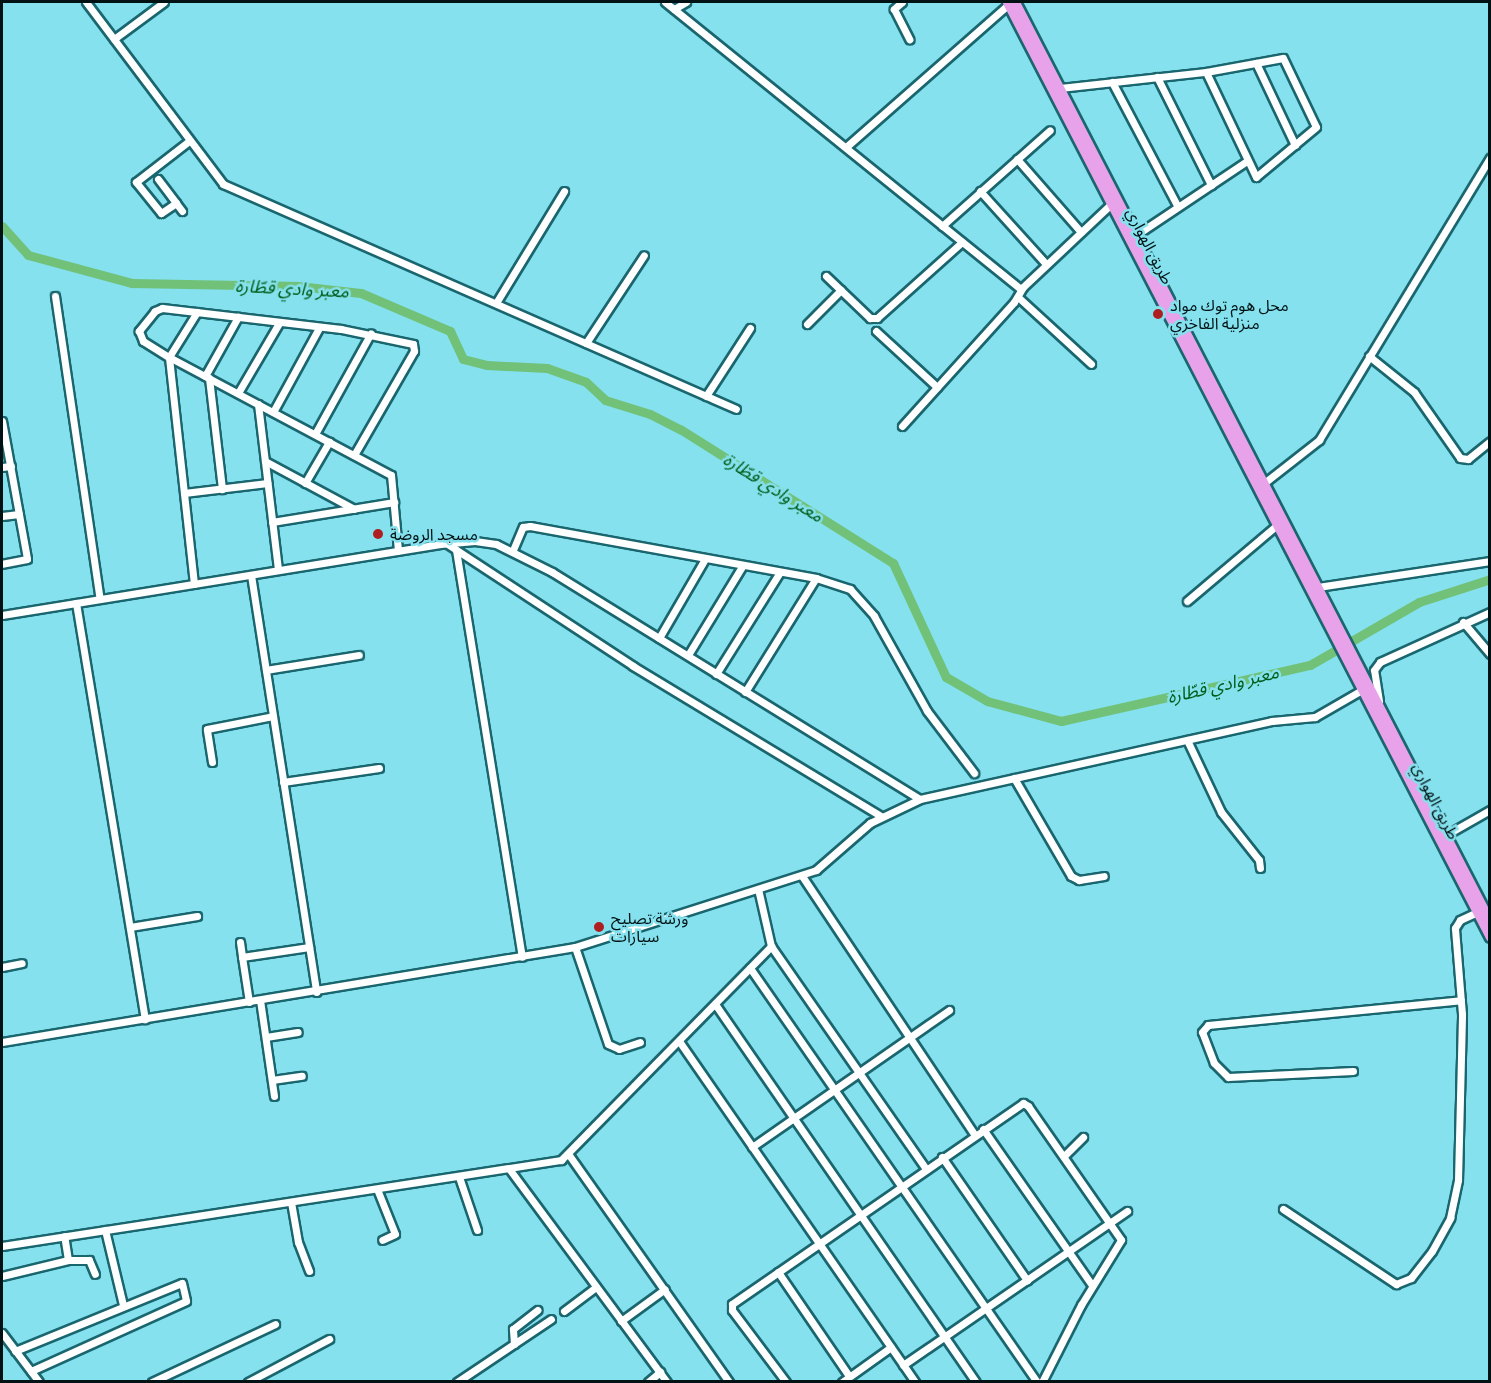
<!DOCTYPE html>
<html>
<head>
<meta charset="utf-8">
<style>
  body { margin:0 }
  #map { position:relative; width:1491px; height:1383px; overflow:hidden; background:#84e1ed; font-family:"PT Sans Narrow","Noto Sans Arabic",sans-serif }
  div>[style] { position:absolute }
  .river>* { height:9px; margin:-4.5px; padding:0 4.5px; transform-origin:4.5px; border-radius:4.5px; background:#71c179 }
  .roads { filter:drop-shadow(2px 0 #1a666f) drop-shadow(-2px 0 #1a666f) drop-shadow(0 2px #1a666f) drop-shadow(0 -2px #1a666f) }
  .minor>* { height:7px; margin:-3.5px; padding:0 3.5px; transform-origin:3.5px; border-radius:3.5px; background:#fff }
  .highway>* { height:9px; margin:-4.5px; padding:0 4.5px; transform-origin:4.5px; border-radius:4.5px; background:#e8a2e9 }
  .dots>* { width:16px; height:16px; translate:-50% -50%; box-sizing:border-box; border:3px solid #84e1ed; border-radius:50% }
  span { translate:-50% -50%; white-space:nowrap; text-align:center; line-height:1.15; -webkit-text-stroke:5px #84e1ed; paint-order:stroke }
  .street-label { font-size:16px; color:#011215 }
  .poi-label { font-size:16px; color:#011215 }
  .left { translate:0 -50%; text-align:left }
  .water-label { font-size:18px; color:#005e1b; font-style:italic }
  .frame { position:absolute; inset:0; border:3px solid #011215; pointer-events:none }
</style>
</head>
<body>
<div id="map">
  <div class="river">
    <i style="left:2px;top:226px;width:39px;rotate:48deg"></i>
    <i style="left:28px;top:255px;width:108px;rotate:15.1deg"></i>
    <i style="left:132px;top:283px;width:166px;rotate:1deg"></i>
    <i style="left:298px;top:286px;width:63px;rotate:6.3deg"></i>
    <i style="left:361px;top:293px;width:97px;rotate:23.1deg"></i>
    <i style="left:450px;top:331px;width:31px;rotate:65deg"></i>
    <i style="left:463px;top:359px;width:25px;rotate:14deg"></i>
    <i style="left:487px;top:365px;width:60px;rotate:2.9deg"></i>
    <i style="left:547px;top:368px;width:41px;rotate:19.7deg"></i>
    <i style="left:586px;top:382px;width:26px;rotate:43deg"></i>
    <i style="left:605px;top:400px;width:47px;rotate:17.3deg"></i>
    <i style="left:650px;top:414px;width:34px;rotate:27deg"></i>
    <i style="left:680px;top:429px;width:252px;rotate:32.2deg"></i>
    <i style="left:893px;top:563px;width:126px;rotate:65.1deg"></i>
    <i style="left:946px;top:677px;width:48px;rotate:30.3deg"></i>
    <i style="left:987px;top:701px;width:77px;rotate:15.1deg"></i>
    <i style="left:1061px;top:721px;width:255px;rotate:-12.7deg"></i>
    <i style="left:1310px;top:665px;width:126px;rotate:-30deg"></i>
    <i style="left:1419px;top:602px;width:75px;rotate:-17.9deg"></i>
  </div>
  <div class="roads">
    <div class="minor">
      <i style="left:86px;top:2px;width:228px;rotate:53deg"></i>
      <i style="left:223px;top:184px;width:560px;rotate:23.68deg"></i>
      <i style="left:665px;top:2px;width:457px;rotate:38.9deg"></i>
      <i style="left:902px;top:2px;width:11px;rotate:139deg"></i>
      <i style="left:894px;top:9px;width:34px;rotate:63deg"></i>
      <i style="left:674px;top:9px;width:14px;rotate:-30deg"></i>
      <i style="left:114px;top:39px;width:62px;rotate:-36.5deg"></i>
      <i style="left:1256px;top:63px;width:91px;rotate:64.6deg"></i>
      <i style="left:1157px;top:77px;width:121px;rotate:63.4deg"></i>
      <i style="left:1112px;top:82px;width:141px;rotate:62.2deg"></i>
      <i style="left:1060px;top:88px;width:147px;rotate:-6.3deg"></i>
      <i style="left:1206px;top:72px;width:78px;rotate:-10.3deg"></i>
      <i style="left:1283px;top:58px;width:76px;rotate:64.4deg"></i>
      <i style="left:1316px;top:127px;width:78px;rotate:140.2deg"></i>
      <i style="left:1256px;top:177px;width:116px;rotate:-115.5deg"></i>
      <i style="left:846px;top:147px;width:217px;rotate:-41.3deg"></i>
      <i style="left:1017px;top:159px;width:97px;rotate:48.8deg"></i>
      <i style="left:158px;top:179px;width:30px;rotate:53deg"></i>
      <i style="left:176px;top:203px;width:18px;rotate:146deg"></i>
      <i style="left:161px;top:213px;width:40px;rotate:-129deg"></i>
      <i style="left:136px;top:182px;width:67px;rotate:-37.7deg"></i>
      <i style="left:980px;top:191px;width:98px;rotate:47.9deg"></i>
      <i style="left:176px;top:203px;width:10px;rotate:53deg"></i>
      <i style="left:942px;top:226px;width:144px;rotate:-41.6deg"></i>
      <i style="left:1136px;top:235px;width:133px;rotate:-33.7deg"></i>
      <i style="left:826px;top:276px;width:61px;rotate:43.7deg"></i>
      <i style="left:870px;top:318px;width:7px"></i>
      <i style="left:877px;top:318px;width:114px;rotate:-41.8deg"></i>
      <i style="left:55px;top:296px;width:306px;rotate:81.6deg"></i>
      <i style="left:1018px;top:297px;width:99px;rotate:42.5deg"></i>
      <i style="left:496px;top:303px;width:131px;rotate:-58.7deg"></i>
      <i style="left:807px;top:324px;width:48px;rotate:-45deg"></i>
      <i style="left:876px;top:331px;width:83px;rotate:42.6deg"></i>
      <i style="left:586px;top:343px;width:105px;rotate:-56.6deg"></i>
      <i style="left:1369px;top:356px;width:58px;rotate:38.7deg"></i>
      <i style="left:1414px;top:392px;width:80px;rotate:55.1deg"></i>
      <i style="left:1460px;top:458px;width:8px;rotate:7deg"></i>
      <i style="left:1468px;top:459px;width:28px;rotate:-39deg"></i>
      <i style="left:205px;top:376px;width:68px;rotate:-60.8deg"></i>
      <i style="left:209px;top:378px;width:112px;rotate:83.3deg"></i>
      <i style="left:238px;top:393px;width:81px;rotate:-59.6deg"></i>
      <i style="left:706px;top:396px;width:81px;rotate:-57.1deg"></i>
      <i style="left:258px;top:404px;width:167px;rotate:83.1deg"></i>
      <i style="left:273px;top:412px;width:96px;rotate:-61.3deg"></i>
      <i style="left:2px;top:421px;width:140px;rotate:79.7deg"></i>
      <i style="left:27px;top:559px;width:25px;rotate:169deg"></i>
      <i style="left:902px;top:426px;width:167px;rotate:-47.9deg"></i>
      <i style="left:1014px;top:302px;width:17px;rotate:-59deg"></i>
      <i style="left:1023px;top:287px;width:121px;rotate:-43.3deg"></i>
      <i style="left:315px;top:434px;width:115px;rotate:-61deg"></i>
      <i style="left:354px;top:455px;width:120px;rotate:-60deg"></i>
      <i style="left:414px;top:351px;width:7px;rotate:-98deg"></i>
      <i style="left:413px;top:344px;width:74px;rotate:-168.2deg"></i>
      <i style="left:341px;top:329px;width:180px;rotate:-173.3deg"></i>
      <i style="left:162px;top:308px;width:8px;rotate:157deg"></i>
      <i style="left:155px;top:311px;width:26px;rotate:129deg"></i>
      <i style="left:139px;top:331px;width:11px;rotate:68deg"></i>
      <i style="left:143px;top:341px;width:31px;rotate:32deg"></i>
      <i style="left:169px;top:357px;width:251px;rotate:28deg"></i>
      <i style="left:391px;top:475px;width:76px;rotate:84.7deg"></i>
      <i style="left:265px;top:461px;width:101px;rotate:28.3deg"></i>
      <i style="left:2px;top:467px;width:9px;rotate:-6deg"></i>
      <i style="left:305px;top:483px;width:48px;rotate:-59.7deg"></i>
      <i style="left:1264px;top:483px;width:70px;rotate:-38deg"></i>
      <i style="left:1319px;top:440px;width:330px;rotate:-58.8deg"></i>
      <i style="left:184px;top:493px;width:84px;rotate:-6.9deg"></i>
      <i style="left:2px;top:516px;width:17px;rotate:-7deg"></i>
      <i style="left:272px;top:522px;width:124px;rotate:-9.3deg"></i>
      <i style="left:446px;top:543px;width:224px;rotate:33.3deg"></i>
      <i style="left:633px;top:666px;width:290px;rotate:31.2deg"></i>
      <i style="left:456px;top:550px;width:412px;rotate:80.8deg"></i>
      <i style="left:513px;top:550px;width:25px;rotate:-67deg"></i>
      <i style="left:523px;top:527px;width:7px;rotate:-8deg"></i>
      <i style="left:530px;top:526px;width:291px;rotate:10.3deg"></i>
      <i style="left:816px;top:578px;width:36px;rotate:18deg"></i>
      <i style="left:850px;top:589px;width:36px;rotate:48deg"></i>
      <i style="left:874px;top:616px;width:109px;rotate:60.8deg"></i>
      <i style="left:927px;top:711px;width:78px;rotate:52.8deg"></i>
      <i style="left:251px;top:575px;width:422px;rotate:81.1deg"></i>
      <i style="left:194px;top:584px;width:228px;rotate:-96.3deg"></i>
      <i style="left:169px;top:357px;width:53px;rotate:-58.1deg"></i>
      <i style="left:1318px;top:587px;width:174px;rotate:-8.6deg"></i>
      <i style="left:1187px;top:601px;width:118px;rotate:-40.2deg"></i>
      <i style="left:76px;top:603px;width:422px;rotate:80.6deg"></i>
      <i style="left:2px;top:615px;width:444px;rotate:-9.2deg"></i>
      <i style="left:440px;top:544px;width:35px;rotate:-5deg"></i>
      <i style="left:475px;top:541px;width:21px;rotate:8deg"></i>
      <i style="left:496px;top:544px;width:63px;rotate:26.6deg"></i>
      <i style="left:552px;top:572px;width:432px;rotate:31.7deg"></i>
      <i style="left:920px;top:799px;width:361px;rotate:-12.5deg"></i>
      <i style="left:1272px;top:721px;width:43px;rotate:-5.3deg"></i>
      <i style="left:1315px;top:717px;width:54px;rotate:-29.9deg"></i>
      <i style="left:1463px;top:622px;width:42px;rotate:49.8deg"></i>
      <i style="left:659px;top:638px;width:91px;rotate:-59.8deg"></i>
      <i style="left:688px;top:655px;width:105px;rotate:-58.6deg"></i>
      <i style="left:266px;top:670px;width:94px;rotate:-9.2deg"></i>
      <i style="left:716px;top:674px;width:120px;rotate:-57.9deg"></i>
      <i style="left:745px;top:692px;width:134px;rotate:-58.1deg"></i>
      <i style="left:1379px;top:701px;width:31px;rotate:-99deg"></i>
      <i style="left:1374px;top:670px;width:10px;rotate:-53deg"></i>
      <i style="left:1380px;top:662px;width:121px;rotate:-24.4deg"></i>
      <i style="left:1187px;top:740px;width:80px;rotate:64.7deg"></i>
      <i style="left:1221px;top:812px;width:61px;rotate:51.6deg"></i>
      <i style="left:1259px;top:860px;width:8px;rotate:83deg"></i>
      <i style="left:212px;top:762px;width:33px;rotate:-99deg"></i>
      <i style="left:207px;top:729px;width:67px;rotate:-11.1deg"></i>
      <i style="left:1014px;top:778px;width:113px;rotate:59.8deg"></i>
      <i style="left:1071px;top:876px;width:9px;rotate:27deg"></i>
      <i style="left:1079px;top:880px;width:25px;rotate:-9deg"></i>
      <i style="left:283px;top:782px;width:97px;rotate:-8.3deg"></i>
      <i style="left:1446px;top:835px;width:51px;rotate:-29.6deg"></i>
      <i style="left:802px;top:876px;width:311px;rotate:56.3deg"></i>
      <i style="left:130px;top:927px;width:68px;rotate:-9.3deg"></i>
      <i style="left:240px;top:942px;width:15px;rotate:82deg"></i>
      <i style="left:771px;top:946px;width:272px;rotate:55.2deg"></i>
      <i style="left:575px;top:947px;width:102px;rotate:71.2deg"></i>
      <i style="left:608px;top:1044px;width:12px;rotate:24deg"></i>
      <i style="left:619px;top:1049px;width:22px;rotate:-18deg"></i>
      <i style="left:2px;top:967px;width:20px;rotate:-11deg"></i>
      <i style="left:750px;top:968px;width:504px;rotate:55.27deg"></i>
      <i style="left:260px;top:1000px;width:97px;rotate:81.7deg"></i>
      <i style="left:249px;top:1002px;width:46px;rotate:-98.8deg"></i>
      <i style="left:242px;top:957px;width:68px;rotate:-8.5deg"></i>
      <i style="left:715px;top:1004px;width:459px;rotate:55.4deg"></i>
      <i style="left:266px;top:1037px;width:32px;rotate:-9deg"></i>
      <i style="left:679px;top:1041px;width:415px;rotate:55.3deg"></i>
      <i style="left:2px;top:1042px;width:581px;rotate:-9.41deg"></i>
      <i style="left:575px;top:947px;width:253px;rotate:-17.7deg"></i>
      <i style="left:816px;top:870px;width:72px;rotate:-41deg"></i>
      <i style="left:870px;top:823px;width:55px;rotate:-25.6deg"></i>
      <i style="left:1353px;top:1071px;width:125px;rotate:177.3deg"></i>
      <i style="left:1228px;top:1077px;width:20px;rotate:-135deg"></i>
      <i style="left:1214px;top:1063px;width:33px;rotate:-111deg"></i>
      <i style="left:1202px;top:1032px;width:9px;rotate:-49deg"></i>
      <i style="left:1208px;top:1025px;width:254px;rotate:-5.6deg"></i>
      <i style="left:272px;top:1080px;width:30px;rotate:-8deg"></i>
      <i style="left:983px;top:1129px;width:190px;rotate:55.1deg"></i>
      <i style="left:752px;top:1147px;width:240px;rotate:-34.8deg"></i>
      <i style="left:569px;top:1155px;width:278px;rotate:54.8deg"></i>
      <i style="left:1064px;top:1156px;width:27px;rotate:-45deg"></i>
      <i style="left:942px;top:1157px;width:150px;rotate:55.4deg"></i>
      <i style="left:510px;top:1170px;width:264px;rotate:53.5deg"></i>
      <i style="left:459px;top:1177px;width:56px;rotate:71.2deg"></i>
      <i style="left:377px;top:1189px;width:48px;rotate:68.2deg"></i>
      <i style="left:395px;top:1234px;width:14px;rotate:155deg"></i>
      <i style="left:291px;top:1202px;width:41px;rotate:80.1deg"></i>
      <i style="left:298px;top:1242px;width:31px;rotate:69deg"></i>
      <i style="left:1283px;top:1209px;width:136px;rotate:33.6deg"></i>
      <i style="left:1396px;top:1284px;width:16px;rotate:-22deg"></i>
      <i style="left:1411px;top:1278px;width:34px;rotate:-52deg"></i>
      <i style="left:1432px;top:1251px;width:38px;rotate:-61deg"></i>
      <i style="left:1450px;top:1218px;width:39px;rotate:-78deg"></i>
      <i style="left:1458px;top:1180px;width:166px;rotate:-88.6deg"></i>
      <i style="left:1462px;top:1014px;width:86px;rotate:-94.7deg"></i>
      <i style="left:1455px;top:928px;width:9px;rotate:-58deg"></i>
      <i style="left:1460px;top:920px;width:19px;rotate:-25deg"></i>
      <i style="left:105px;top:1230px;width:77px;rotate:76.5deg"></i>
      <i style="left:2px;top:1246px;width:566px;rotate:-8.75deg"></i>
      <i style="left:561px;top:1160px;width:300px;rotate:-45.5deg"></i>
      <i style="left:771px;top:946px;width:58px;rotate:-102.8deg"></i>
      <i style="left:68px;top:1260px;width:21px"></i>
      <i style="left:89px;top:1260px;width:15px;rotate:67deg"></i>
      <i style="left:778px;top:1272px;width:126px;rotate:55.7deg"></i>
      <i style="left:2px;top:1276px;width:68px;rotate:-13.6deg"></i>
      <i style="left:68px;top:1260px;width:24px;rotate:-99deg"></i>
      <i style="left:564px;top:1311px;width:40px;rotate:-37deg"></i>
      <i style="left:621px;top:1321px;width:54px;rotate:-36deg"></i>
      <i style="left:2px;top:1333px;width:61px;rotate:52.9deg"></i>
      <i style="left:514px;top:1344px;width:15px;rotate:-94deg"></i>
      <i style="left:513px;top:1329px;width:31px;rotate:-38deg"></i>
      <i style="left:15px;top:1351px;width:180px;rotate:-22.2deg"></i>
      <i style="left:182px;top:1283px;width:18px;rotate:77deg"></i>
      <i style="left:186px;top:1301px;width:170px;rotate:155.7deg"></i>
      <i style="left:903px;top:1365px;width:272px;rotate:-34.5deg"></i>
      <i style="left:152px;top:1382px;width:136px;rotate:-25.2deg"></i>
      <i style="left:248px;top:1382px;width:92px;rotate:-28deg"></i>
      <i style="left:457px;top:1382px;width:113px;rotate:-33.8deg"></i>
      <i style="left:648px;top:1382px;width:16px;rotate:-40deg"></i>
      <i style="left:786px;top:1382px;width:90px;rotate:-126.9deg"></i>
      <i style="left:732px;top:1310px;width:6px;rotate:-90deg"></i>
      <i style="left:732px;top:1304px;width:354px;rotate:-34.6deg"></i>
      <i style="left:1023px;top:1103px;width:6px;rotate:31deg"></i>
      <i style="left:1028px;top:1106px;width:163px;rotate:55.2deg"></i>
      <i style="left:1121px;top:1240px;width:76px;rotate:121.6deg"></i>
      <i style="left:1081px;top:1305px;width:86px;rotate:116.9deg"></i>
      <i style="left:842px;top:1382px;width:60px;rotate:-35.5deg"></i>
    </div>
    <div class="highway">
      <i style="left:1007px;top:2px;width:1052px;rotate:62.68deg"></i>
      <i style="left:1015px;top:2px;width:1034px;rotate:62.67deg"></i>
    </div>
  </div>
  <div class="dots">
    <i style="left:1158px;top:314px;background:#af1e21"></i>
    <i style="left:378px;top:534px;background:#af1e21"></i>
    <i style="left:599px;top:927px;background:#af1e21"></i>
  </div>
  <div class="street-label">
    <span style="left:1150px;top:246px;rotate:63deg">طريق الهواري</span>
    <span style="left:1436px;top:801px;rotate:63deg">طريق الهواري</span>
  </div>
  <div class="poi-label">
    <span class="left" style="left:1170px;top:314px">محل هوم توك مواد<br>منزلية الفاخري</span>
    <span class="left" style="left:390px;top:534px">مسجد الروضة</span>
    <span class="left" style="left:611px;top:927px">ورشة تصليح<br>سيارات</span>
  </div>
  <div class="water-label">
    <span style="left:292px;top:289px;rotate:3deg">معبر وادي قطّارة</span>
    <span style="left:773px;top:488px;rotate:32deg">معبر وادي قطّارة</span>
    <span style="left:1223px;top:685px;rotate:-13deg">معبر وادي قطّارة</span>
  </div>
  <div class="frame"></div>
</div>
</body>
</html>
